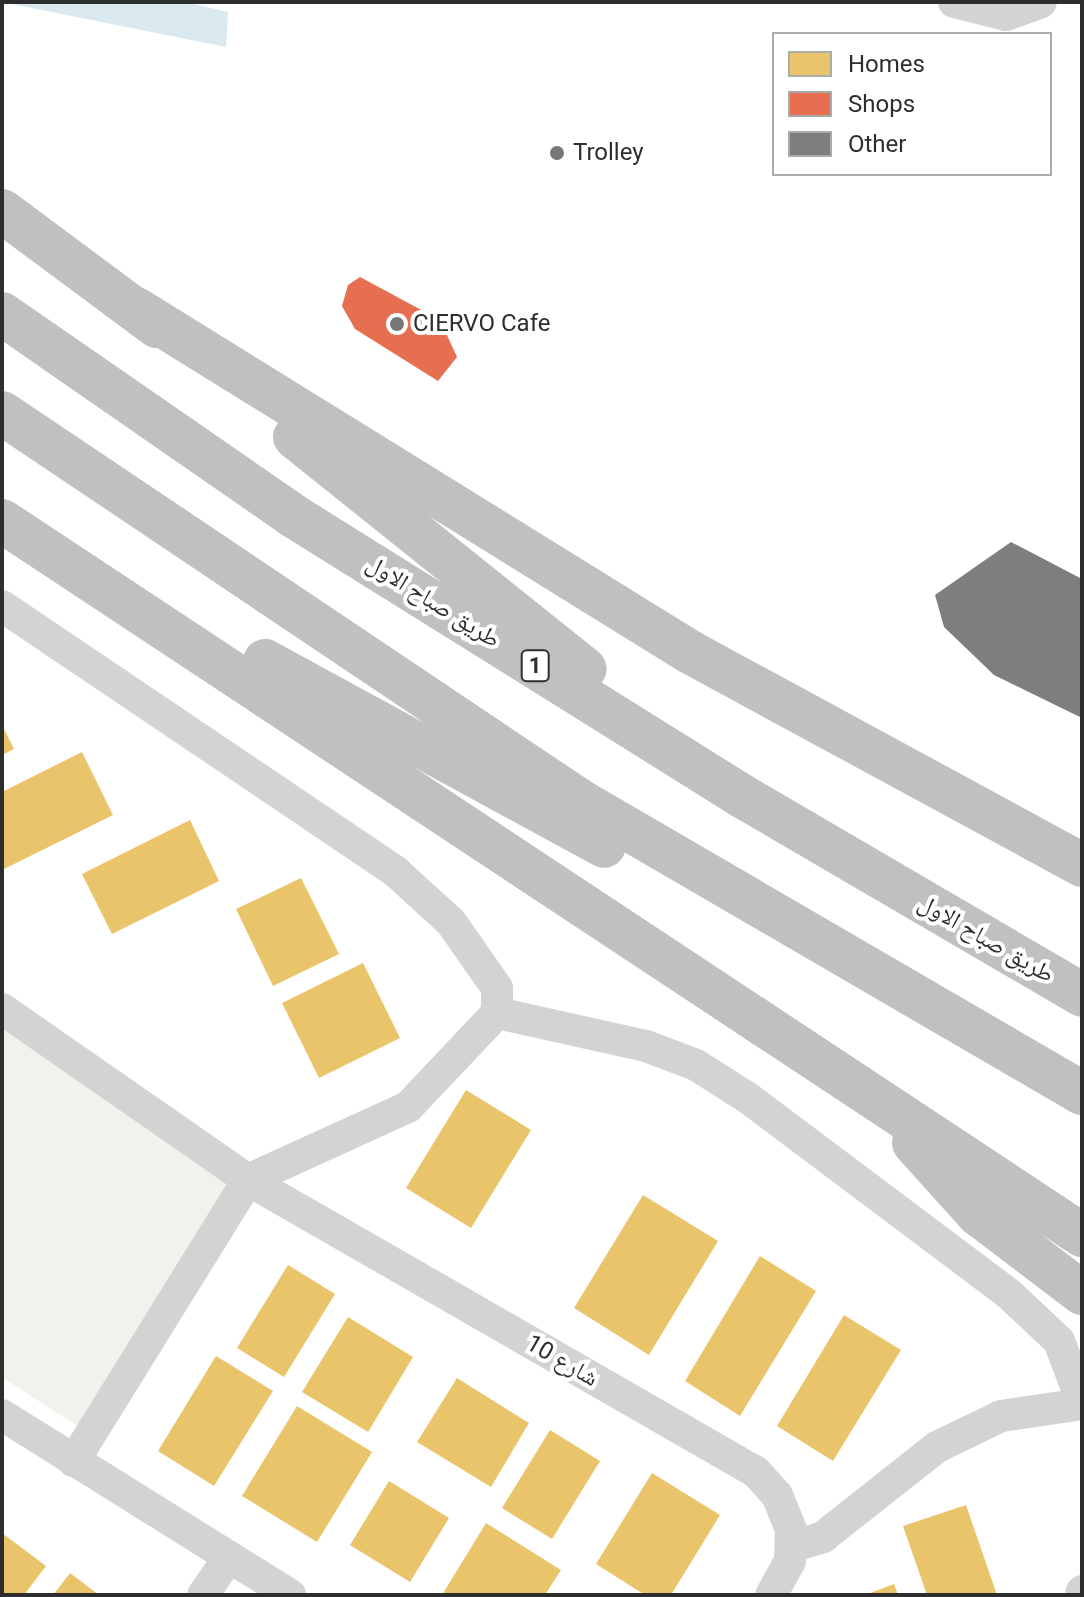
<!DOCTYPE html>
<html>
<head>
<meta charset="utf-8">
<style>
  body { margin:0 }
  #map { position:relative; width:1084px; height:1597px; overflow:hidden; background:#fff; font-family:Roboto,"Noto Naskh Arabic",sans-serif }
  div>[style] { position:absolute }
  .green>* { inset:0; background:#f0f3ec }
  .water>* { inset:0; background:#dae8f0 }
  .homes>* { inset:0; background:#e9c46a }
  .shops>* { inset:0; background:#e76f51 }
  .building>* { inset:0; background:#7e7e7e }
  .minor>* { height:32px; margin:-16px; padding:0 16px; transform-origin:16px; border-radius:16px; background:#d3d3d3 }
  .highway>* { height:44px; margin:-22px; padding:0 22px; transform-origin:22px; border-radius:22px; background:#c0c0c0 }
  .dots>* { width:22px; height:22px; translate:-50% -50%; box-sizing:border-box; border:4px solid #fff; border-radius:50% }
  span { translate:-50% -50%; white-space:nowrap; text-align:center; line-height:1.15; -webkit-text-stroke:8px #fff; paint-order:stroke }
  .shield-label span { padding:2px 6px; background:#fff; border:2px solid; border-radius:6px; -webkit-text-stroke-width:0 }
  .shield-label { font-size:22px; color:#2e2e2e; font-weight:700 }
  .poi-label { font-size:24px; color:#2e2e2e }
  .left { translate:0 -50%; text-align:left }
  .street-label { font-size:24px; color:#2e2e2e }
  .frame { position:absolute; inset:0; border:4px solid #2e2e2e; pointer-events:none }
  .legend { position:absolute; left:772px; top:32px; width:280px; height:144px; box-sizing:border-box; background:#fff; border:2px solid #ababab; margin:0; padding:10px 14px; list-style:none; font-size:24px; color:#2e2e2e }
  .legend li { display:flex; align-items:center; gap:16px; height:40px }
  .legend b { width:40px; border:2px solid #ababab }
</style>
</head>
<body>
<div id="map">
  <div class="green">
    <i style="clip-path:polygon(2px 1006px,245px 1169px,80px 1428px,2px 1377px)"></i>
  </div>
  <div class="water">
    <i style="clip-path:polygon(2px 2px,185px 2px,228px 12px,226px 47px)"></i>
  </div>
  <div class="homes">
    <i style="clip-path:polygon(2px 725px,14px 749px,2px 755px)"></i>
    <i style="clip-path:polygon(82px 752px,113px 815px,2px 870px,2px 792px)"></i>
    <i style="clip-path:polygon(190px 820px,219px 881px,112px 934px,82px 874px)"></i>
    <i style="clip-path:polygon(301px 878px,339px 954px,273px 986px,236px 909px)"></i>
    <i style="clip-path:polygon(363px 963px,400px 1038px,319px 1078px,282px 1003px)"></i>
    <i style="clip-path:polygon(466px 1090px,531px 1130px,471px 1228px,406px 1188px)"></i>
    <i style="clip-path:polygon(643px 1195px,718px 1241px,649px 1355px,574px 1308px)"></i>
    <i style="clip-path:polygon(760px 1256px,816px 1291px,740px 1416px,685px 1381px)"></i>
    <i style="clip-path:polygon(288px 1265px,335px 1294px,284px 1377px,237px 1348px)"></i>
    <i style="clip-path:polygon(844px 1315px,901px 1350px,833px 1461px,777px 1426px)"></i>
    <i style="clip-path:polygon(348px 1317px,413px 1357px,368px 1432px,302px 1392px)"></i>
    <i style="clip-path:polygon(216px 1356px,273px 1391px,214px 1486px,158px 1451px)"></i>
    <i style="clip-path:polygon(457px 1378px,529px 1423px,491px 1487px,417px 1442px)"></i>
    <i style="clip-path:polygon(297px 1406px,372px 1452px,317px 1542px,242px 1496px)"></i>
    <i style="clip-path:polygon(550px 1430px,600px 1461px,552px 1539px,502px 1508px)"></i>
    <i style="clip-path:polygon(652px 1473px,720px 1515px,671px 1595px,645px 1595px,596px 1564px)"></i>
    <i style="clip-path:polygon(389px 1481px,449px 1518px,410px 1582px,350px 1545px)"></i>
    <i style="clip-path:polygon(966px 1505px,997px 1595px,927px 1595px,903px 1526px)"></i>
    <i style="clip-path:polygon(486px 1523px,561px 1570px,545px 1595px,442px 1595px)"></i>
    <i style="clip-path:polygon(2px 1533px,46px 1566px,24px 1595px,2px 1595px)"></i>
    <i style="clip-path:polygon(70px 1573px,99px 1595px,53px 1595px)"></i>
    <i style="clip-path:polygon(894px 1584px,898px 1595px,865px 1595px)"></i>
  </div>
  <div class="shops">
    <i style="clip-path:polygon(360px 277px,440px 320px,457px 357px,438px 381px,355px 329px,342px 306px,348px 285px)"></i>
  </div>
  <div class="building">
    <i style="clip-path:polygon(1011px 542px,1082px 579px,1082px 718px,994px 675px,944px 627px,935px 595px)"></i>
  </div>
  <div class="minor">
    <i style="left:954px;top:2px;width:54px;rotate:14deg"></i>
    <i style="left:1006px;top:15px;width:37px;rotate:-20deg"></i>
    <i style="left:2px;top:606px;width:475px;rotate:34deg"></i>
    <i style="left:396px;top:872px;width:74px;rotate:42.3deg"></i>
    <i style="left:451px;top:922px;width:80px;rotate:55.1deg"></i>
    <i style="left:497px;top:988px;width:25px;rotate:90deg"></i>
    <i style="left:497px;top:1013px;width:129px;rotate:133.4deg"></i>
    <i style="left:408px;top:1107px;width:176px;rotate:155.5deg"></i>
    <i style="left:248px;top:1180px;width:331px;rotate:121.8deg"></i>
    <i style="left:2px;top:1009px;width:300px;rotate:34.8deg"></i>
    <i style="left:248px;top:1180px;width:586px;rotate:29.89deg"></i>
    <i style="left:756px;top:1472px;width:31px;rotate:48deg"></i>
    <i style="left:777px;top:1495px;width:38px;rotate:68deg"></i>
    <i style="left:791px;top:1530px;width:31px;rotate:92deg"></i>
    <i style="left:790px;top:1561px;width:39px;rotate:119deg"></i>
    <i style="left:497px;top:1013px;width:153px;rotate:12.5deg"></i>
    <i style="left:646px;top:1046px;width:53px;rotate:20.8deg"></i>
    <i style="left:696px;top:1065px;width:62px;rotate:32.4deg"></i>
    <i style="left:748px;top:1098px;width:328px;rotate:36.9deg"></i>
    <i style="left:1010px;top:1295px;width:67px;rotate:43.2deg"></i>
    <i style="left:1059px;top:1341px;width:65px;rotate:69.3deg"></i>
    <i style="left:2px;top:1415px;width:340px;rotate:32deg"></i>
    <i style="left:791px;top:1547px;width:34px;rotate:-17deg"></i>
    <i style="left:823px;top:1537px;width:145px;rotate:-38.3deg"></i>
    <i style="left:937px;top:1447px;width:71px;rotate:-25.8deg"></i>
    <i style="left:1001px;top:1416px;width:82px;rotate:-8.4deg"></i>
    <i style="left:203px;top:1595px;width:46px;rotate:-55.6deg"></i>
    <i style="left:1081px;top:1595px;width:4px;rotate:-76deg"></i>
  </div>
  <div class="highway">
    <i style="left:2px;top:211px;width:193px;rotate:36.6deg"></i>
    <i style="left:136px;top:309px;width:652px;rotate:31.76deg"></i>
    <i style="left:690px;top:652px;width:446px;rotate:28.5deg"></i>
    <i style="left:2px;top:314px;width:353px;rotate:34.7deg"></i>
    <i style="left:292px;top:515px;width:531px;rotate:31.98deg"></i>
    <i style="left:742px;top:796px;width:394px;rotate:30.3deg"></i>
    <i style="left:2px;top:413px;width:696px;rotate:33.87deg"></i>
    <i style="left:580px;top:801px;width:581px;rotate:30.19deg"></i>
    <i style="left:295px;top:437px;width:371px;rotate:38.7deg"></i>
    <i style="left:2px;top:521px;width:1295px;rotate:33.47deg"></i>
    <i style="left:265px;top:661px;width:386px;rotate:28.6deg"></i>
    <i style="left:914px;top:1143px;width:96px;rotate:48deg"></i>
    <i style="left:978px;top:1214px;width:131px;rotate:37.2deg"></i>
  </div>
  <div class="dots">
    <i style="left:557px;top:153px;background:#777"></i>
    <i style="left:397px;top:324px;background:#777"></i>
  </div>
  <div class="shield-label">
    <span style="left:535px;top:666px">1</span>
  </div>
  <div class="poi-label">
    <span class="left" style="left:573px;top:153px">Trolley</span>
    <span class="left" style="left:413px;top:324px">CIERVO Cafe</span>
  </div>
  <div class="street-label">
    <span style="left:433px;top:602px;rotate:32deg">طريق صباح الاول</span>
    <span style="left:986px;top:939px;rotate:30deg">طريق صباح الاول</span>
    <span style="left:562px;top:1361px;rotate:30deg">شارع 10</span>
  </div>
  <div class="frame"></div>
  <ul class="legend">
  <li><b style="height:22px;background:#e9c46a"></b>Homes</li>
  <li><b style="height:22px;background:#e76f51"></b>Shops</li>
  <li><b style="height:22px;background:#7e7e7e"></b>Other</li>
  </ul>
</div>
</body>
</html>
